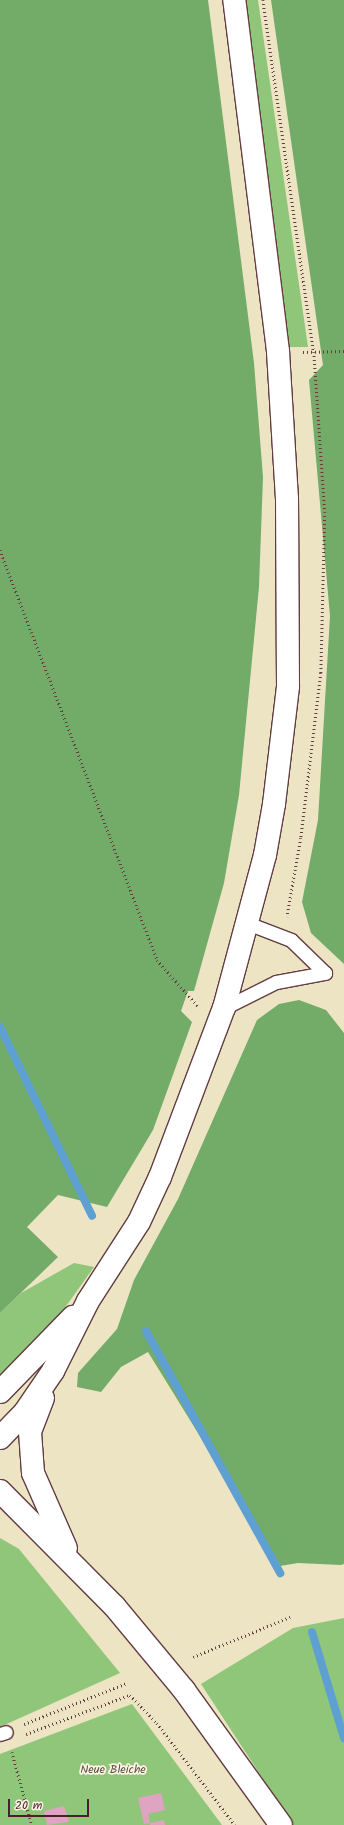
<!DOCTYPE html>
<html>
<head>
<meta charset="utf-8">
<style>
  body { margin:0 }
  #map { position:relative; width:344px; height:1825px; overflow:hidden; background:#ece4c3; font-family:Kalam,sans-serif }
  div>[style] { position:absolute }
  .green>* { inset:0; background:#8fc679 }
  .forest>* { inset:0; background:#73ab69 }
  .stream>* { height:8px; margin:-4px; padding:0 4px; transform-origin:4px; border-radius:4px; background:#5fa0d2 }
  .building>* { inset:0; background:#e0a4c3 }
  .path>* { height:2.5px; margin-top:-1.25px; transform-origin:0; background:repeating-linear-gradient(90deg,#623d42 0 1px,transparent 0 4px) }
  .roads { filter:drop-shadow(1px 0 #623d42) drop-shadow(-1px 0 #623d42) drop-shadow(0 1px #623d42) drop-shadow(0 -1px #623d42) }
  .lane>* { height:13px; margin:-6.5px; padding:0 6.5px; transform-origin:6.5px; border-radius:6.5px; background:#fff }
  .secondary>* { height:22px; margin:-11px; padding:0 11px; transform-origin:11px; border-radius:11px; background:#fff }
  span { translate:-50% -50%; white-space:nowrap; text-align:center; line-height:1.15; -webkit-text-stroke:3.5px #fcf5e5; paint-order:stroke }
  .park-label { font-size:12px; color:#5f5142 }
  .scale { position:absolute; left:8px; top:1799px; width:81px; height:18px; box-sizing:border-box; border:2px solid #4a1f2b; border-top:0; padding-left:5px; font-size:12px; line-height:14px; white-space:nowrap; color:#4a1f2b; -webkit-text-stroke:3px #fcf5e5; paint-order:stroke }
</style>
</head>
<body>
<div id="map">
  <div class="green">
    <i style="clip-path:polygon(245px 0,258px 0,308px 347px,286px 347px)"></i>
    <i style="clip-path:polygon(74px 1263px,94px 1267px,49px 1330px,0 1376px,0 1313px,21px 1293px)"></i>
    <i style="clip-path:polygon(0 1538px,19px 1549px,120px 1673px,0 1727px)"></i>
    <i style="clip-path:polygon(344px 1618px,344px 1825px,293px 1825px,201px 1684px,293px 1628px)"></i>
    <i style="clip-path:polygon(132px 1704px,222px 1825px,0 1825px,0 1754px)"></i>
  </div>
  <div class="forest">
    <i style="clip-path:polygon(0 0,208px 0,254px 363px,263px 477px,259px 587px,239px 795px,224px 883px,194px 991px,188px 991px,181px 1011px,192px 1022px,153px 1130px,107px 1207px,58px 1195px,27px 1227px,58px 1257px,0 1313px)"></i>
    <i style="clip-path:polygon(271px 0,344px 0,344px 964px,311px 933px,302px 902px,318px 820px,330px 616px,309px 380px,323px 365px)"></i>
    <i style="clip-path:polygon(299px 1000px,326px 1010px,344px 1033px,344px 1564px,341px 1565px,298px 1563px,280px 1566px,148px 1352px,121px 1367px,101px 1392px,77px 1387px,78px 1373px,117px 1329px,134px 1280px,178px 1199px,257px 1020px,279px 1004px)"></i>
  </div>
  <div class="stream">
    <i style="left:0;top:1027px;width:210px;rotate:64deg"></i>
    <i style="left:146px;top:1331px;width:277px;rotate:61deg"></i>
    <i style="left:312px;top:1632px;width:111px;rotate:73.2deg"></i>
  </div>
  <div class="building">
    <i style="clip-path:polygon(161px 1793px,165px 1810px,148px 1814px,150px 1823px,144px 1824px,138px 1798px)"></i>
    <i style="clip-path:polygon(64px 1806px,69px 1822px,47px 1825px,44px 1811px)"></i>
    <i style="clip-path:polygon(164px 1820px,165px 1825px,150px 1825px,150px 1823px)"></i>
  </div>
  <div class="path">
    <i style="left:263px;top:0;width:356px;rotate:81.8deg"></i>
    <i style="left:314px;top:352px;width:160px;rotate:86.1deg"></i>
    <i style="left:325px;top:512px;width:161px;rotate:91.4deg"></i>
    <i style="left:321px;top:673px;width:166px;rotate:96.9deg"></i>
    <i style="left:301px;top:838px;width:80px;rotate:100deg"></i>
    <i style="left:303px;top:352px;width:41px;rotate:-1.4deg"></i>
    <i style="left:0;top:550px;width:439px;rotate:69deg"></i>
    <i style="left:157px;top:960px;width:63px;rotate:48.2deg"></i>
    <i style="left:193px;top:1657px;width:105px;rotate:-22.4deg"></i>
    <i style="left:24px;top:1724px;width:111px;rotate:-21.7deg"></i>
    <i style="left:26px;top:1734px;width:111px;rotate:-20.6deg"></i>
    <i style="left:130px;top:1695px;width:39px;rotate:46deg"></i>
    <i style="left:157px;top:1723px;width:128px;rotate:52.6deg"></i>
    <i style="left:12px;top:1752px;width:76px;rotate:74.7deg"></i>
  </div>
  <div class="roads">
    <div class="lane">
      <i style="left:247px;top:923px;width:47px;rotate:21.1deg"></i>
      <i style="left:291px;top:940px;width:47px;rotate:44.1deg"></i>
      <i style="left:224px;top:1008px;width:58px;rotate:-26.6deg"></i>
      <i style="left:276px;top:982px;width:50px;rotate:-10.4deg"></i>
      <i style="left:0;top:1734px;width:6px;rotate:-18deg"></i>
    </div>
    <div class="secondary">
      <i style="left:0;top:1392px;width:105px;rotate:-45.8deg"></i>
      <i style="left:43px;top:1398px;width:36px;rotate:111deg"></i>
      <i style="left:30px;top:1432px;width:41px;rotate:85.8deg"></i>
      <i style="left:33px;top:1473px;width:82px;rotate:66.3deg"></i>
      <i style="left:0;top:1438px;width:36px;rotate:-46deg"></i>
      <i style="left:25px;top:1412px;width:50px;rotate:-55.7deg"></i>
      <i style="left:53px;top:1371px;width:78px;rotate:-63.4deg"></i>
      <i style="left:88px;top:1301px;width:94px;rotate:-57.2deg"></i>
      <i style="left:139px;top:1222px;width:50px;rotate:-65deg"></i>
      <i style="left:160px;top:1177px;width:181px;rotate:-69.3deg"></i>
      <i style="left:224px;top:1008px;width:158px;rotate:-75deg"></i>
      <i style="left:265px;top:855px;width:52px;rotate:-80deg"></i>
      <i style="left:274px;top:804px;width:119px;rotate:-83.2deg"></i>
      <i style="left:288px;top:686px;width:187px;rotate:-90.3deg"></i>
      <i style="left:287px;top:499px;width:148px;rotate:-93.5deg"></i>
      <i style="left:278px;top:351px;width:354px;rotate:-97.1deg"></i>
      <i style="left:0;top:1491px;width:163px;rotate:45.2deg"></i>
      <i style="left:115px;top:1607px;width:108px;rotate:50.3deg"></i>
      <i style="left:184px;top:1690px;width:166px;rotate:54.3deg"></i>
    </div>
  </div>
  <div class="park-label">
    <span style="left:113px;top:1770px">Neue Bleiche</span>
  </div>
  <div class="scale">20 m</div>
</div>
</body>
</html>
